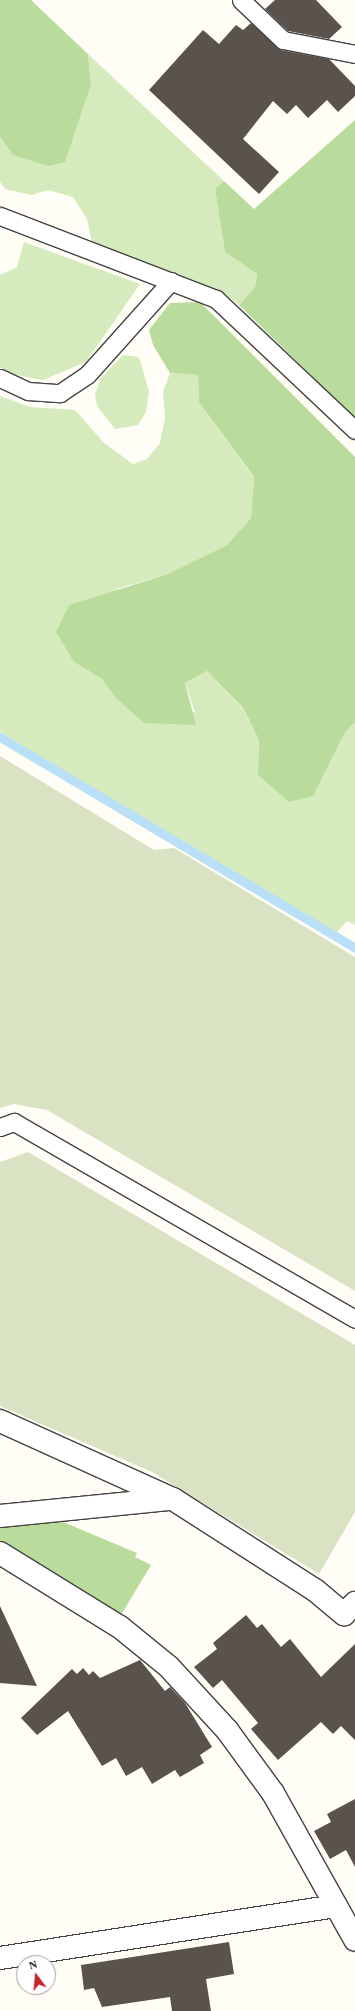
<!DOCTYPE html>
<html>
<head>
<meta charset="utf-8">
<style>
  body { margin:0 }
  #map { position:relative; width:355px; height:2011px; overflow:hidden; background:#fffdf5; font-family:Georgia,serif }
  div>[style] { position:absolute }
  .green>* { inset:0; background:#d5ebbd }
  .forest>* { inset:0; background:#b9dc9c }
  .cemetery>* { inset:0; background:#d9e3c4 }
  .stream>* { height:9px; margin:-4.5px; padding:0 4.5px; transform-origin:4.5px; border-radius:4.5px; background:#b9e0f7 }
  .building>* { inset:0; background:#5a524d }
  .roads { filter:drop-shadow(1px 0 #444) drop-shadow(-1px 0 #444) drop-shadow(0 1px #444) drop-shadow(0 -1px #444) }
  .lane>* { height:17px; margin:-8.5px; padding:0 8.5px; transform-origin:8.5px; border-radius:8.5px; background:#fff }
  .street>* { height:22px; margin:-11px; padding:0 11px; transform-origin:11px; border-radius:11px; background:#fff }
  span { translate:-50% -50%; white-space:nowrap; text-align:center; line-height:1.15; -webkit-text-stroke:4px #fff; paint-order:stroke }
  .north { position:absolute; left:16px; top:1955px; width:40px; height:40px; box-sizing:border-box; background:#fff; border:1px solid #a0a0a0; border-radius:50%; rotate:344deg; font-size:11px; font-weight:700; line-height:16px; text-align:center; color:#111 }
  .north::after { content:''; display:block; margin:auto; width:14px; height:18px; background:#c4262e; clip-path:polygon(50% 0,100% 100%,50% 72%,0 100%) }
</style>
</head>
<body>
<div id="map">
  <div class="green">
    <i style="clip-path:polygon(88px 54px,224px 181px,215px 189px,225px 252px,257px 274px,255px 287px,239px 305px,221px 291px,92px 243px,87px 219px,73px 197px,48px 190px,31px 195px,5px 189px,0 182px,0 137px,13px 155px,73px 138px,91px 85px)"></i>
    <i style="clip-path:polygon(24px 242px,140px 284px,86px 362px,43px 380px,11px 374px,0 367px,0 275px,17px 267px)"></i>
    <i style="clip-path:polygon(123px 355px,139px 357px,149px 392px,146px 412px,138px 425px,115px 429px,97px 406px,95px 394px,101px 378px)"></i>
    <i style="clip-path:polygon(170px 373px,198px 375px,199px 402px,254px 478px,251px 518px,227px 545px,168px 574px,116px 589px,74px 662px,102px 679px,115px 697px,195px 712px,185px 683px,207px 671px,243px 709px,259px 740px,258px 775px,345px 732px,355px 722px,355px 925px,347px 921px,335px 934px,0 732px,0 396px,30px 407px,75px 410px,104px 443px,133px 464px,147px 459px,160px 443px,165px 418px,163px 392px)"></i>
  </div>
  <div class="forest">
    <i style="clip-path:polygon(0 0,31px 0,88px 54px,91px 85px,65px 162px,48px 166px,13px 155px,0 137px)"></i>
    <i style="clip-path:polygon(355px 120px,355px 418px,239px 305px,255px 287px,257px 274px,225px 252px,215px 189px,224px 181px,254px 209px)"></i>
    <i style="clip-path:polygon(200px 302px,355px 457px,355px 722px,345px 732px,313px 796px,289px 802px,258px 775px,259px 740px,243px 708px,207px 671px,185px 683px,196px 725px,144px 723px,115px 697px,102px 679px,74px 662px,56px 632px,69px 605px,168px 574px,227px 545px,251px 518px,254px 477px,199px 402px,198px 375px,170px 373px,153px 345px,149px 330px,170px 303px)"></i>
    <i style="clip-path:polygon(63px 1522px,137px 1553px,135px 1557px,151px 1565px,121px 1615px,0 1541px,0 1526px)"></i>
  </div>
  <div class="cemetery">
    <i style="clip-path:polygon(0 756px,154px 850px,174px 848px,355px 957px,355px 1291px,47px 1110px,14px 1104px,0 1108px)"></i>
    <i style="clip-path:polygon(28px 1152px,355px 1345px,355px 1512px,319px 1574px,152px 1472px,0 1406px,0 1162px)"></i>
  </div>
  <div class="stream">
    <i style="left:0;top:737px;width:413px;rotate:30.7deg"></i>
  </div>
  <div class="building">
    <i style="clip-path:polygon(275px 0,316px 0,342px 27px,329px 39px,288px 31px,265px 9px)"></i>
    <i style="clip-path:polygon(251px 23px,281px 50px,329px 59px,355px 86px,355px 96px,338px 112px,327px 100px,308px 118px,296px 105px,287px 114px,273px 101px,243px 139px,279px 172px,259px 194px,149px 90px,203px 30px,219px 44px,236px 25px,243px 30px)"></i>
    <i style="clip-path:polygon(0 1606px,37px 1686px,0 1683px)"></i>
    <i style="clip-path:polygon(246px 1615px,257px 1628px,262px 1624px,281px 1647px,290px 1639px,321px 1677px,355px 1644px,355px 1740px,341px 1726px,333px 1734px,321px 1722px,278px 1760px,251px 1729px,258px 1723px,222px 1680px,213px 1688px,194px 1667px,217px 1649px,213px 1643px)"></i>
    <i style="clip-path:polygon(140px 1660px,165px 1691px,170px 1687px,185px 1703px,212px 1747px,200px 1755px,204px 1763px,180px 1777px,175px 1770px,152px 1784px,142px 1767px,126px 1776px,116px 1758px,102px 1766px,68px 1711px,37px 1735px,21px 1718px,72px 1669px,77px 1674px,83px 1668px,89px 1675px,93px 1671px,100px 1678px)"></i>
    <i style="clip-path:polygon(355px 1799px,355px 1867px,346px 1850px,330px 1859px,314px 1831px,331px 1822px,327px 1814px)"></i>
    <i style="clip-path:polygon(229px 1942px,234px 1974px,206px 1979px,211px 2011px,172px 2011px,170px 1997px,102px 2007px,94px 1988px,84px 1990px,81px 1965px)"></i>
  </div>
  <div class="roads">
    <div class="lane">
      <i style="left:241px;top:0;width:58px;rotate:43.6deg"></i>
      <i style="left:283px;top:40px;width:73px;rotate:11deg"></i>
      <i style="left:0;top:216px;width:231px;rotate:21deg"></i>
      <i style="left:216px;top:299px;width:191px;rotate:43.3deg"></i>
      <i style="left:0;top:378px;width:31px;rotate:25deg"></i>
      <i style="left:28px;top:391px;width:32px;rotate:4deg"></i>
      <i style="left:60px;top:393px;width:32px;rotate:-34deg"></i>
      <i style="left:87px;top:375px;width:126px;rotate:-48.2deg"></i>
      <i style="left:0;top:1127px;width:15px;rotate:-20deg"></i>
      <i style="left:14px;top:1122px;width:394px;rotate:30deg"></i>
    </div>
    <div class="street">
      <i style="left:0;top:1421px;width:190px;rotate:24.3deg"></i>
      <i style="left:173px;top:1499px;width:169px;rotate:32.7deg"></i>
      <i style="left:315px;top:1590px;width:38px;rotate:40deg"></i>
      <i style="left:344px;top:1614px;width:16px;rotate:-45deg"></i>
      <i style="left:0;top:1516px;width:172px;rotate:-5.7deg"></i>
      <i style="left:0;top:1553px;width:141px;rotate:31.7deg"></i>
      <i style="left:120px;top:1627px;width:63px;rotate:39.2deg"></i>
      <i style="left:169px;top:1667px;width:86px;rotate:47.4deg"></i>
      <i style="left:227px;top:1730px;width:78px;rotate:53.9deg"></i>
      <i style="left:273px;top:1793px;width:168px;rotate:60.8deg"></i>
      <i style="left:0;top:1958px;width:340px;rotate:-8.8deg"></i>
    </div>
  </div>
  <div class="north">N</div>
</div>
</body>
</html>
